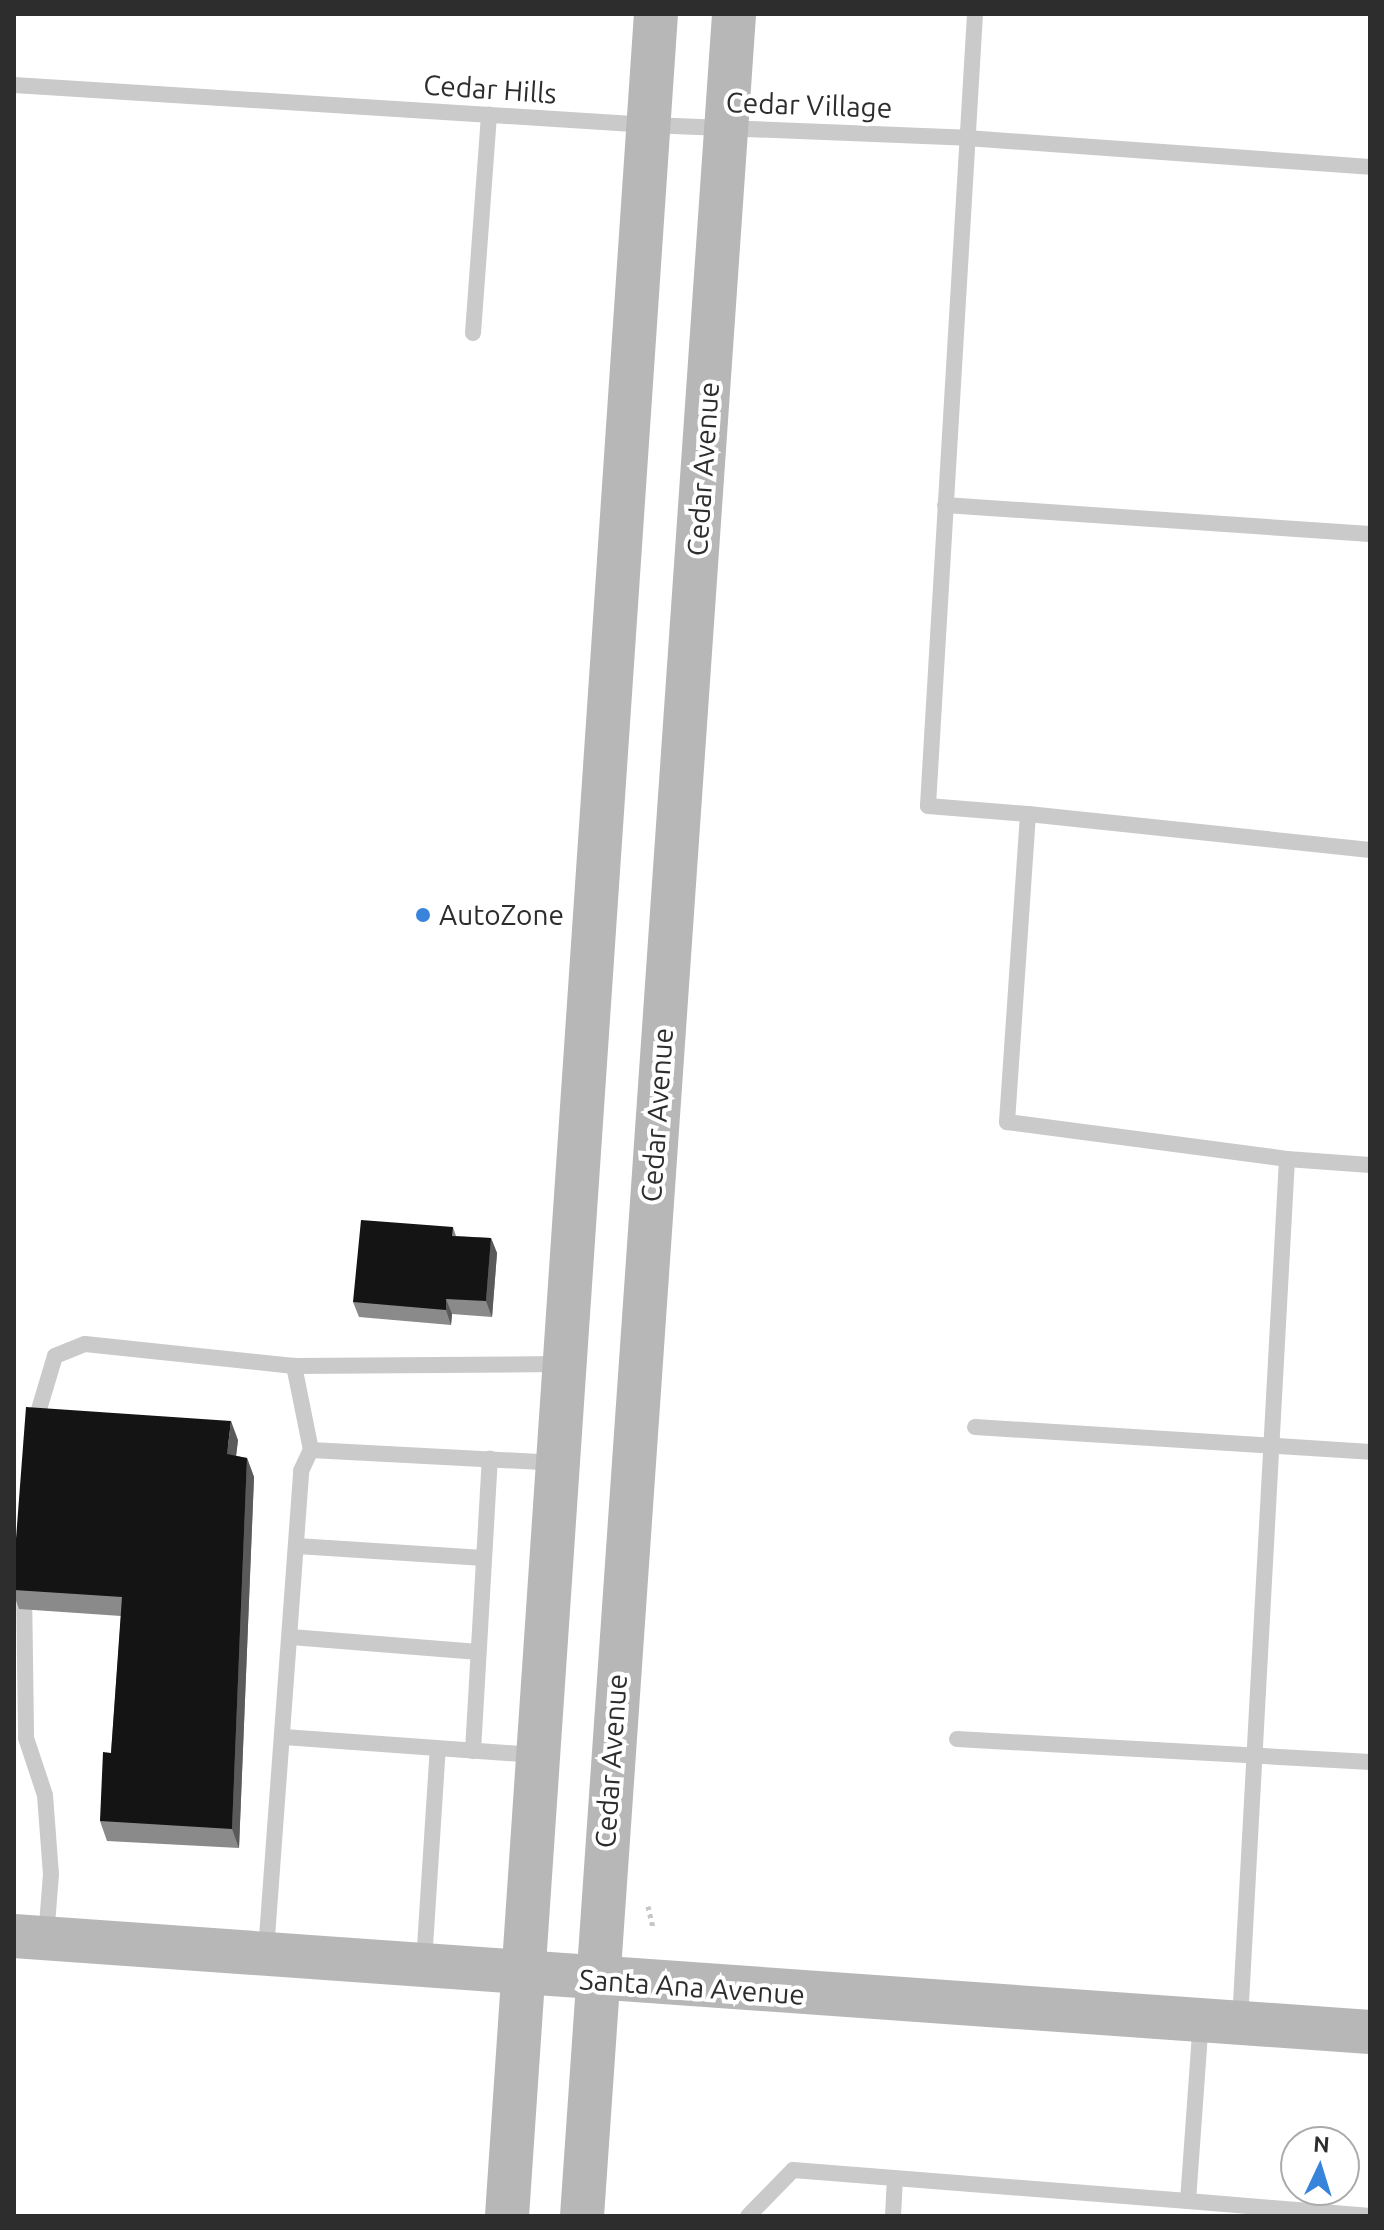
<!DOCTYPE html>
<html>
<head>
<meta charset="utf-8">
<style>
  body { margin:0 }
  #map { position:relative; width:1384px; height:2230px; overflow:hidden; background:#fff; font-family:Ubuntu,sans-serif }
  div>[style] { position:absolute }
  .path>* { height:5px; margin-top:-2.5px; transform-origin:0; background:repeating-linear-gradient(90deg,#c7c7c7 0 4px,transparent 0 8px) }
  .lane>* { height:16px; margin:-8px; padding:0 8px; transform-origin:8px; border-radius:8px; background:#cacaca }
  .secondary>* { height:44px; margin:-22px; padding:0 22px; transform-origin:22px; border-radius:22px; background:#b7b7b7 }
  .wall>* { inset:0; background:#8a8a8a }
  .shaded-wall>* { inset:0; background:#5a5a5a }
  .building>* { inset:0; background:#141414 }
  .dots>* { width:22px; height:22px; translate:-50% -50%; box-sizing:border-box; border:4px solid #fff; border-radius:50% }
  span { translate:-50% -50%; white-space:nowrap; text-align:center; line-height:1.15; -webkit-text-stroke:8px #fff; paint-order:stroke }
  .street-label { font-size:28px; color:#2d2d2d }
  .poi-label { font-size:28px; color:#2d2d2d }
  .left { translate:0 -50%; text-align:left }
  .frame { position:absolute; inset:0; border:16px solid #2d2d2d; pointer-events:none }
  .north { position:absolute; left:1280px; top:2126px; width:80px; height:80px; box-sizing:border-box; background:#fff; border:2px solid #ababab; border-radius:50%; rotate:4deg; font-size:22px; font-weight:700; line-height:32px; text-align:center; color:#2d2d2d }
  .north::after { content:''; display:block; margin:auto; width:28px; height:36px; background:#3984db; clip-path:polygon(50% 0,100% 100%,50% 72%,0 100%) }
</style>
</head>
<body>
<div id="map">
  <div class="path">
    <i style="left:648px;top:1906px;width:23px;rotate:77deg"></i>
  </div>
  <div class="lane">
    <i style="left:975px;top:14px;width:793px;rotate:93.4deg"></i>
    <i style="left:928px;top:806px;width:100px;rotate:4.6deg"></i>
    <i style="left:1028px;top:814px;width:309px;rotate:93.9deg"></i>
    <i style="left:1007px;top:1122px;width:282px;rotate:7.5deg"></i>
    <i style="left:1287px;top:1159px;width:862px;rotate:93.12deg"></i>
    <i style="left:14px;top:85px;width:636px;rotate:3.6deg"></i>
    <i style="left:649px;top:125px;width:318px;rotate:2.3deg"></i>
    <i style="left:967px;top:138px;width:404px;rotate:4.1deg"></i>
    <i style="left:473px;top:333px;width:219px;rotate:-85.8deg"></i>
    <i style="left:945px;top:505px;width:426px;rotate:3.9deg"></i>
    <i style="left:1028px;top:814px;width:344px;rotate:6deg"></i>
    <i style="left:1287px;top:1159px;width:83px;rotate:4.1deg"></i>
    <i style="left:34px;top:1426px;width:73px;rotate:-73.3deg"></i>
    <i style="left:55px;top:1356px;width:32px;rotate:-22deg"></i>
    <i style="left:85px;top:1344px;width:210px;rotate:6deg"></i>
    <i style="left:294px;top:1366px;width:269px;rotate:-0.4deg"></i>
    <i style="left:975px;top:1427px;width:396px;rotate:3.6deg"></i>
    <i style="left:311px;top:1450px;width:246px;rotate:3deg"></i>
    <i style="left:297px;top:1546px;width:187px;rotate:3.7deg"></i>
    <i style="left:24px;top:1588px;width:150px;rotate:89.2deg"></i>
    <i style="left:26px;top:1738px;width:60px;rotate:71.6deg"></i>
    <i style="left:45px;top:1795px;width:79px;rotate:85.7deg"></i>
    <i style="left:51px;top:1874px;width:63px;rotate:94.5deg"></i>
    <i style="left:291px;top:1637px;width:188px;rotate:4.6deg"></i>
    <i style="left:284px;top:1737px;width:254px;rotate:4.1deg"></i>
    <i style="left:957px;top:1739px;width:414px;rotate:3.2deg"></i>
    <i style="left:473px;top:1751px;width:293px;rotate:-86.7deg"></i>
    <i style="left:266px;top:1951px;width:481px;rotate:-85.8deg"></i>
    <i style="left:301px;top:1471px;width:23px;rotate:-65deg"></i>
    <i style="left:311px;top:1450px;width:86px;rotate:-101.4deg"></i>
    <i style="left:424px;top:1962px;width:214px;rotate:-86.3deg"></i>
    <i style="left:1188px;top:2201px;width:183px;rotate:4.7deg"></i>
    <i style="left:748px;top:2216px;width:64px;rotate:-45.6deg"></i>
    <i style="left:793px;top:2170px;width:396px;rotate:4.5deg"></i>
    <i style="left:1188px;top:2201px;width:180px;rotate:-85.9deg"></i>
    <i style="left:893px;top:2216px;width:38px;rotate:-87deg"></i>
  </div>
  <div class="secondary">
    <i style="left:14px;top:1936px;width:1359px;rotate:4.05deg"></i>
    <i style="left:507px;top:2216px;width:2207px;rotate:-86.13deg"></i>
    <i style="left:582px;top:2216px;width:2207px;rotate:-86.05deg"></i>
  </div>
  <div class="wall">
    <i style="clip-path:polygon(453px 1227px,456px 1236px,491px 1238px,497px 1253px,492px 1317px,452px 1314px,451px 1325px,359px 1317px,353px 1302px)"></i>
    <i style="clip-path:polygon(238px 1440px,236px 1456px,247px 1458px,254px 1477px,239px 1848px,107px 1841px,100px 1821px,111px 1753px,121px 1616px,19px 1609px,14px 1595px,14px 1565px)"></i>
  </div>
  <div class="shaded-wall">
    <i style="clip-path:polygon(491px 1238px,497px 1253px,492px 1317px,486px 1301px)"></i>
    <i style="clip-path:polygon(446px 1299px,452px 1314px,451px 1325px,446px 1310px)"></i>
    <i style="clip-path:polygon(231px 1421px,238px 1440px,234px 1473px,227px 1454px)"></i>
    <i style="clip-path:polygon(247px 1458px,254px 1477px,239px 1848px,232px 1829px)"></i>
  </div>
  <div class="building">
    <i style="clip-path:polygon(361px 1220px,453px 1227px,452px 1236px,491px 1238px,486px 1301px,446px 1299px,446px 1310px,353px 1302px)"></i>
    <i style="clip-path:polygon(26px 1407px,231px 1421px,227px 1454px,247px 1458px,232px 1829px,100px 1821px,103px 1752px,111px 1753px,122px 1597px,14px 1590px,14px 1565px)"></i>
  </div>
  <div class="dots">
    <i style="left:423px;top:915px;background:#3984db"></i>
  </div>
  <div class="street-label">
    <span style="left:490px;top:89px;rotate:4deg">Cedar Hills</span>
    <span style="left:809px;top:105px;rotate:2deg">Cedar Village</span>
    <span style="left:703px;top:469px;rotate:-86deg">Cedar Avenue</span>
    <span style="left:657px;top:1115px;rotate:-86deg">Cedar Avenue</span>
    <span style="left:611px;top:1761px;rotate:-86deg">Cedar Avenue</span>
    <span style="left:692px;top:1987px;rotate:4deg">Santa Ana Avenue</span>
  </div>
  <div class="poi-label">
    <span class="left" style="left:439px;top:915px">AutoZone</span>
  </div>
  <div class="frame"></div>
  <div class="north">N</div>
</div>
</body>
</html>
